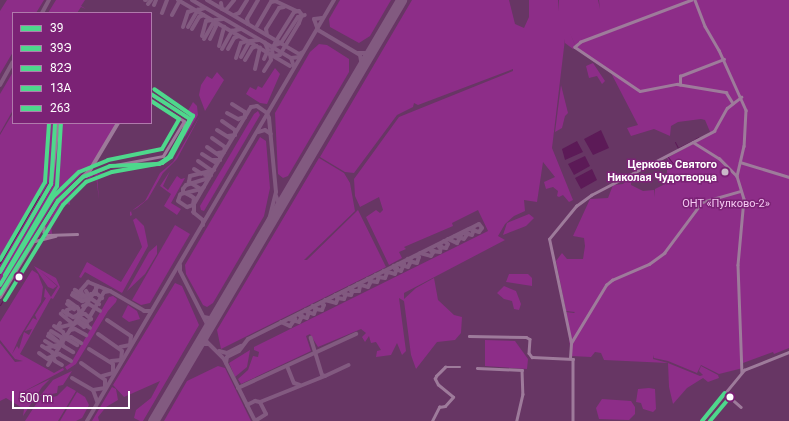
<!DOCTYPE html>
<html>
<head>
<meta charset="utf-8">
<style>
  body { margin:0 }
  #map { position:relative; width:789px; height:421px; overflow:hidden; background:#673664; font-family:Roboto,sans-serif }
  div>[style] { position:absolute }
  .green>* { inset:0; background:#8d2d88 }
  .water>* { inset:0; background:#5c1a57 }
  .stream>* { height:1px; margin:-0.5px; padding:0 0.5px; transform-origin:0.5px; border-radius:0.5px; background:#5c1a57 }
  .taxiway>* { height:4px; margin:-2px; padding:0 2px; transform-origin:2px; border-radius:2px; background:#825a80 }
  .runway>* { height:11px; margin:-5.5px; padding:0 5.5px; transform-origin:5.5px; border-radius:5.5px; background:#825a80 }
  .minor>* { height:2.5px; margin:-1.25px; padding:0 1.25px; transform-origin:1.25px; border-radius:1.25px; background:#9e7b9b }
  .major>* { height:4px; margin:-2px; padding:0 2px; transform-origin:2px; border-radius:2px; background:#9d7a9a }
  .minor-bridge>* { height:2.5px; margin:-1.25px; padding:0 1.25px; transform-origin:1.25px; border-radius:1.25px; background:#9e7b9b }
  .bus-1>* { height:4px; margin:-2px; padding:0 2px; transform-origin:2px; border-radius:2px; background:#4ed88c }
  .bus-2>* { height:4px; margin:-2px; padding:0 2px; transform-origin:2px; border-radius:2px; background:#4ed88c }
  .bus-3>* { height:4px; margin:-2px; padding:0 2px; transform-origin:2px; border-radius:2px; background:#4ed88c }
  .bus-4>* { height:4px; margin:-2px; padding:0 2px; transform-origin:2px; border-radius:2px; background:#4ed88c }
  .bus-5>* { height:4px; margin:-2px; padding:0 2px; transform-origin:2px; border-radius:2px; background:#4ed88c }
  .dots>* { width:11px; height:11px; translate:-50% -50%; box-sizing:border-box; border:2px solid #7b2275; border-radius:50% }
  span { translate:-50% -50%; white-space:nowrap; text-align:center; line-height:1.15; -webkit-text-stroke:3px #7b2275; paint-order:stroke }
  .poi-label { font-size:11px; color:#fff; font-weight:700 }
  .right { translate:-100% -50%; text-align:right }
  .park-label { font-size:11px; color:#f4c8f2 }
  .legend { position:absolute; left:12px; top:12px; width:140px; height:112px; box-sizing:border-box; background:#7b2275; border:1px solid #b07aac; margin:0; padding:5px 7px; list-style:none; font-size:12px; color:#fff }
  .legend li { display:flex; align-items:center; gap:8px; height:20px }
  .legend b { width:20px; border:1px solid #b07aac }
  .scale { position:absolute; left:12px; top:391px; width:118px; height:18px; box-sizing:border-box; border:2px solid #fff; border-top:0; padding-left:5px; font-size:12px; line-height:14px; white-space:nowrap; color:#fff; -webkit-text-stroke:3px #7b2275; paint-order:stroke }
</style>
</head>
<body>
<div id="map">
  <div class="green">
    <i style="clip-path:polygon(7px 0,44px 0,36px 13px,13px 13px,13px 52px,0 74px,0 11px)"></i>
    <i style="clip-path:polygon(56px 0,85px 0,81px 6px,86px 9px,81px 7px,77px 13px,48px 13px)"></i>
    <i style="clip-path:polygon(340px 0,391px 0,370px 36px,359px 43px,330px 27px,329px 19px)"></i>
    <i style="clip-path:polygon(412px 0,509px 0,515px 24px,524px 28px,529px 17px,529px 0,558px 0,559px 11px,559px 0,598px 0,600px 9px,599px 0,789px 0,789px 348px,774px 354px,773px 352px,743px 363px,743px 368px,719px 374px,701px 365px,697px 373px,668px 361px,654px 358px,654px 355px,653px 359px,668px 363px,700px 376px,703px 375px,699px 371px,701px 366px,718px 375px,719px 378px,708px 382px,703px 378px,687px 388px,673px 404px,669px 387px,668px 363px,604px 360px,601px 353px,595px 352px,591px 357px,571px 356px,566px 312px,574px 313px,575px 312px,566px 311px,556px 261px,562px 253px,567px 259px,583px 259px,585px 246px,584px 238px,573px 236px,590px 199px,608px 198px,613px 185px,623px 184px,628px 179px,631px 179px,631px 185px,643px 191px,654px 190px,654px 197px,655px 189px,667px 183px,667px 170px,672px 167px,667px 158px,711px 134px,705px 120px,701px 119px,678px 122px,671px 126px,670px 136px,654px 129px,631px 136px,627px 128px,638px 125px,610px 71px,576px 47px,569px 31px,575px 45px,573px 49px,565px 43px,565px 39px,552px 148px,573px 200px,569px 202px,563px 195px,559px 197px,557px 196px,558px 191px,553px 187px,546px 189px,544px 182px,555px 177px,543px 162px,537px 202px,524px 200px,525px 211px,514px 216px,505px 224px,498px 236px,505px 240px,404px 293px,404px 299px,416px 288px,434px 278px,438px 300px,454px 315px,462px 317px,461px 333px,455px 340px,437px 342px,416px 369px,411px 355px,404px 301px,399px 298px,406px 351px,402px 355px,397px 343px,391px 355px,376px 357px,377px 351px,381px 350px,376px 342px,371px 343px,369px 336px,365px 342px,362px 337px,366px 333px,361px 329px,318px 347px,310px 334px,306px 336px,311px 351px,241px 384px,238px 379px,248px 370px,253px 356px,258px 357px,259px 352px,254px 350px,254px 347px,488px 231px,478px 210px,452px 223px,453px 226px,404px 247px,406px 249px,399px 252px,402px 258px,389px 265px,366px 217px,376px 210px,380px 213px,383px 210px,379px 197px,360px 207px,355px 196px,354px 179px,399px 117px,513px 71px,513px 69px,418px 105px,414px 103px,413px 107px,397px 115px,354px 173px,345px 172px,320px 157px)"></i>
    <i style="clip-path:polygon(319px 44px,327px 45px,349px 59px,349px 72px,288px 176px,283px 178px,278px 174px,275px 113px,310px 52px)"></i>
    <i style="clip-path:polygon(593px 63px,605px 81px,602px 84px,597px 76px,589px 78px,586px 66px)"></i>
    <i style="clip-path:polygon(275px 68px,280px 74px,267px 104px,260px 103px,246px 94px,250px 87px,256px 90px,258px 86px,262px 88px)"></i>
    <i style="clip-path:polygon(13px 72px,13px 110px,0 133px,0 94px)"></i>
    <i style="clip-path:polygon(217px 72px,224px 80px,205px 111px,199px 95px,201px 85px,207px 76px,212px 79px)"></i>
    <i style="clip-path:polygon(561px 85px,568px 113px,565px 116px,562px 128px,555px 132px)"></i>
    <i style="clip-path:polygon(193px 102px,197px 106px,198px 115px,185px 137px,182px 131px,188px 120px,186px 114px)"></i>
    <i style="clip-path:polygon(258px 111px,260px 115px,204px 211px,201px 210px,200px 206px,254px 114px)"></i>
    <i style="clip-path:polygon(13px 113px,13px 123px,54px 123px,51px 178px,0 269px,0 264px,40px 196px,38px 196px,0 261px,0 135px)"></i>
    <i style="clip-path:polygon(201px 114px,177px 159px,163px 173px,148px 199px,137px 208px,131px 211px,132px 215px,130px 216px,130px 212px,145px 201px,160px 173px,173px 162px)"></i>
    <i style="clip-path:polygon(59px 123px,117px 123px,97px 158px,53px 203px,0 292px,0 276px,3px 270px,52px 187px)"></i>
    <i style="clip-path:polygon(260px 137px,266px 141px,270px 188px,264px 216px,213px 303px,207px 307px,203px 305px,186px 274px,185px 265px)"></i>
    <i style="clip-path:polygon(319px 158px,344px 173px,350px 183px,355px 211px,304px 260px,307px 260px,358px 210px,386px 267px,221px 349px,217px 330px)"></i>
    <i style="clip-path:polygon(170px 171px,163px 186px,168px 190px,177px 176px,181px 179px,185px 178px,171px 203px,181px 209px,177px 215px,164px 206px,171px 194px,160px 186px)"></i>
    <i style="clip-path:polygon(102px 173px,107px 174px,97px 175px,99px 200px,96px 176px,94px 175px,70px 195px,70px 205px,64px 203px,51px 225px,52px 234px,46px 233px,45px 227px,61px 200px,93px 174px)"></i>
    <i style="clip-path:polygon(529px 214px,534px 218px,526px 226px,503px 235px,507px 223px)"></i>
    <i style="clip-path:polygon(136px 218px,144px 226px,148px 246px,122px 293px,85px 272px,81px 278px,79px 277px,87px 262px,121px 282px,142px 247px,133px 220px)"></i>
    <i style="clip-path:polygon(175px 225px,190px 234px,150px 303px,141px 305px,132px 300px)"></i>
    <i style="clip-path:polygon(157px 245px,157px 254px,145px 274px,127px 291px,149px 252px)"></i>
    <i style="clip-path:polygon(34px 266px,56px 278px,60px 287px,53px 299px,51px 298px,20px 354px,54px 373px,63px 368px,64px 370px,19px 394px,50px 379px,42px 387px,23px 416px,24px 409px,6px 398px,0 401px,0 343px,15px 362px,23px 361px,15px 359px,0 340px,0 322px,32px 270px,38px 274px,43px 287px,41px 302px,19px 338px,12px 354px,17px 346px,19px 349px,24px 332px,29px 335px,32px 329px,25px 331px,33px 318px,37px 320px,35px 315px,46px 298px,44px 297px,45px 288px,51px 297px,58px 286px,39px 270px,57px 286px,53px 289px,48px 287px)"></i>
    <i style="clip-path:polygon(509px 274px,528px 274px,532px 278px,532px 286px,506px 282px)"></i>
    <i style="clip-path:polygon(175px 283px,182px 286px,199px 325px,143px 421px,140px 421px,134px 418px,136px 410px,151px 398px,160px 381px,124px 397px,113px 385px)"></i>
    <i style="clip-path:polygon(504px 286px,516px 291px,521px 304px,519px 310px,514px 309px,512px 301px,504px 299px,497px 293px)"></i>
    <i style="clip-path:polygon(113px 296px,117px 299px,116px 302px,108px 311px,76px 364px,67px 370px,65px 367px,71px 363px,109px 297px)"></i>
    <i style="clip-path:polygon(128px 305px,137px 311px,140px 319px,129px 322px,122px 317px)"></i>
    <i style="clip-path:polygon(485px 340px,515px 341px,528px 359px,527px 369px,485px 366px)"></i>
    <i style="clip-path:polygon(250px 350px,247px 367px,235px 377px,229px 363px)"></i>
    <i style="clip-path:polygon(218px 366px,225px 368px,251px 421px,164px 421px,187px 381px)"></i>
    <i style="clip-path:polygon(72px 371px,63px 385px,58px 386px,57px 393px,40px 396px,53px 380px)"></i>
    <i style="clip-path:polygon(67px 386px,76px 391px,58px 421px,25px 421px,38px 401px,57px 396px)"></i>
    <i style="clip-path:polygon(112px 387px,116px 389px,118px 400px,106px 407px,98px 417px,99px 421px,92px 421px)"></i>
    <i style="clip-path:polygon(649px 388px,655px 389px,656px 409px,653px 412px,643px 409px,641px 403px,636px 402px,638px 389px)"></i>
    <i style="clip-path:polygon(77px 392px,85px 397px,89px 405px,82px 418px,76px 421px,60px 421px)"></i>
    <i style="clip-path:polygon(602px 399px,631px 401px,635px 407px,635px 414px,629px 420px,599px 419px,596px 408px)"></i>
  </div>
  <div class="water">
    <i style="clip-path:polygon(601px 130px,609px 148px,593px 155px,584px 139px)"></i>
    <i style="clip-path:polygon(577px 141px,583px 152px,565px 160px,562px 149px)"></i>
    <i style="clip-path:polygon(585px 156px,590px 166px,574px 175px,568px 164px)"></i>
    <i style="clip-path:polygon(592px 169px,597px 180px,581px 189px,575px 178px)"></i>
  </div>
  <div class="stream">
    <i style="left:695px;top:139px;width:4px;rotate:-27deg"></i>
    <i style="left:675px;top:142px;width:7px;rotate:63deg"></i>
    <i style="left:678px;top:148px;width:18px;rotate:-27deg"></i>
    <i style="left:668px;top:157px;width:10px;rotate:53deg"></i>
    <i style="left:640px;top:171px;width:10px;rotate:-29deg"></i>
    <i style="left:0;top:263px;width:78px;rotate:-59.8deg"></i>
    <i style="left:0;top:305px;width:47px;rotate:-59deg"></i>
  </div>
  <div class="taxiway">
    <i style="left:145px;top:0;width:1px"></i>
    <i style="left:178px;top:0;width:130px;rotate:30.5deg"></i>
    <i style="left:192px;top:0;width:115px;rotate:30.4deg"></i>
    <i style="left:207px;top:0;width:107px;rotate:30.4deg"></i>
    <i style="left:299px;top:54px;width:4px;rotate:-27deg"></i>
    <i style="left:273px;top:0;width:26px;rotate:25deg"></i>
    <i style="left:221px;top:3px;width:6px;rotate:81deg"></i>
    <i style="left:222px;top:9px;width:4px;rotate:14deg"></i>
    <i style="left:226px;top:10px;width:13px;rotate:-51deg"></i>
    <i style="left:148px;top:4px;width:5px;rotate:-53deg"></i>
    <i style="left:154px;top:5px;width:5px;rotate:-68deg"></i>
    <i style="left:299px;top:11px;width:5px;rotate:53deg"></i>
    <i style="left:302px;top:15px;width:9px;rotate:111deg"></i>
    <i style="left:299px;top:23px;width:37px;rotate:121deg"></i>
    <i style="left:280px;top:55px;width:7px;rotate:172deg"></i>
    <i style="left:273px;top:56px;width:6px;rotate:-99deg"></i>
    <i style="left:272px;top:50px;width:10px;rotate:-66deg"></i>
    <i style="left:276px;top:41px;width:34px;rotate:-58deg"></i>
    <i style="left:294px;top:12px;width:5px;rotate:-11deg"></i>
    <i style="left:42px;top:13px;width:15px;rotate:-62deg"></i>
    <i style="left:162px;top:13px;width:14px;rotate:-69deg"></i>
    <i style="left:172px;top:15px;width:17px;rotate:-62deg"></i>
    <i style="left:234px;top:15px;width:5px;rotate:-22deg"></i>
    <i style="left:239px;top:13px;width:15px;rotate:-58deg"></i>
    <i style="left:322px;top:18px;width:8px;rotate:173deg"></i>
    <i style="left:314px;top:19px;width:12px;rotate:70deg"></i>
    <i style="left:318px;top:30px;width:49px;rotate:30.8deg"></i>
    <i style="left:360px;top:55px;width:11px;rotate:80deg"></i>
    <i style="left:248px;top:24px;width:5px;rotate:-101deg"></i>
    <i style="left:247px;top:19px;width:22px;rotate:-60deg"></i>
    <i style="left:257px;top:26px;width:28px;rotate:-60deg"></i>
    <i style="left:271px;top:2px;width:5px;rotate:-11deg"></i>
    <i style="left:183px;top:27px;width:16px;rotate:-72deg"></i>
    <i style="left:188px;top:12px;width:6px;rotate:-18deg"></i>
    <i style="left:188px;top:27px;width:20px;rotate:-60deg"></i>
    <i style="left:198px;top:10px;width:7px;rotate:-16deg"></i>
    <i style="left:192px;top:29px;width:14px;rotate:-60deg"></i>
    <i style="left:199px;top:17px;width:5px;rotate:-22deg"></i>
    <i style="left:267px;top:35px;width:6px;rotate:-99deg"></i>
    <i style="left:266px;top:29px;width:25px;rotate:-58deg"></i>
    <i style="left:279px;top:8px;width:5px;rotate:-11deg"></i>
    <i style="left:202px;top:36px;width:16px;rotate:-75deg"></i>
    <i style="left:206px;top:21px;width:6px;rotate:-9deg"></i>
    <i style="left:204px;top:39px;width:22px;rotate:-60deg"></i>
    <i style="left:215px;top:20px;width:8px;rotate:-7deg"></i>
    <i style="left:210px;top:39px;width:14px;rotate:-65deg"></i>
    <i style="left:216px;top:26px;width:4px;rotate:-104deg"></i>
    <i style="left:219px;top:46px;width:20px;rotate:-75deg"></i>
    <i style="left:273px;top:46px;width:9px;rotate:-21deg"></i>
    <i style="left:281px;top:43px;width:31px;rotate:-57deg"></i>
    <i style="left:298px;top:17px;width:7px;rotate:-16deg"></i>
    <i style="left:222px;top:49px;width:21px;rotate:-61deg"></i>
    <i style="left:232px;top:31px;width:9px;rotate:-13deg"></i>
    <i style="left:228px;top:49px;width:13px;rotate:-61deg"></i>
    <i style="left:234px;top:38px;width:5px;rotate:-22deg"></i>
    <i style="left:358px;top:53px;width:9px"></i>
    <i style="left:367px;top:53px;width:6px;rotate:-31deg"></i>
    <i style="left:241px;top:57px;width:18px;rotate:-61deg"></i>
    <i style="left:250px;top:41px;width:9px;rotate:-6deg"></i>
    <i style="left:236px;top:58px;width:16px;rotate:-72deg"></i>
    <i style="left:241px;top:43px;width:6px;rotate:-18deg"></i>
    <i style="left:264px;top:59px;width:10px;rotate:-66deg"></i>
    <i style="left:268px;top:50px;width:8px;rotate:-113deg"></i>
    <i style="left:245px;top:60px;width:14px;rotate:-60deg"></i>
    <i style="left:252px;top:48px;width:5px;rotate:-22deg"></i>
    <i style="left:294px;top:67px;width:9px;rotate:-108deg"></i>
    <i style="left:291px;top:58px;width:9px;rotate:-6deg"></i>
    <i style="left:255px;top:69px;width:22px;rotate:-77deg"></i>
    <i style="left:264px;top:71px;width:13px;rotate:-58deg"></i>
    <i style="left:271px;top:60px;width:6px;rotate:-99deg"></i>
    <i style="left:0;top:85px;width:26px;rotate:-61deg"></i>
    <i style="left:232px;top:104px;width:15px;rotate:32deg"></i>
    <i style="left:245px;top:112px;width:5px;rotate:90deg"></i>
    <i style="left:245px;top:117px;width:7px;rotate:164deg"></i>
    <i style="left:227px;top:113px;width:13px;rotate:29deg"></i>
    <i style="left:222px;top:121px;width:16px;rotate:35deg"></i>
    <i style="left:235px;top:130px;width:5px;rotate:90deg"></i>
    <i style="left:235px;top:135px;width:7px;rotate:172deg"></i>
    <i style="left:217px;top:130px;width:15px;rotate:32deg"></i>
    <i style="left:258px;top:132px;width:7px;rotate:-16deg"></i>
    <i style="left:265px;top:130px;width:7px;rotate:34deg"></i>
    <i style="left:212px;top:138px;width:16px;rotate:35deg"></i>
    <i style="left:225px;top:147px;width:5px;rotate:101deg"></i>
    <i style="left:224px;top:152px;width:6px;rotate:171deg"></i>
    <i style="left:207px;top:147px;width:16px;rotate:35deg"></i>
    <i style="left:220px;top:156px;width:4px;rotate:90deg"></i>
    <i style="left:220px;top:160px;width:7px;rotate:180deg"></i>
    <i style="left:202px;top:154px;width:15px;rotate:32deg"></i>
    <i style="left:198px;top:161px;width:16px;rotate:35deg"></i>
    <i style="left:211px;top:170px;width:5px;rotate:90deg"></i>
    <i style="left:211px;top:175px;width:6px;rotate:180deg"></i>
    <i style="left:194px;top:169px;width:9px;rotate:32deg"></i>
    <i style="left:204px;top:187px;width:4px;rotate:146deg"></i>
    <i style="left:201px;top:189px;width:21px;rotate:166deg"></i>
    <i style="left:181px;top:194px;width:1px;rotate:135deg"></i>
    <i style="left:180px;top:195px;width:6px;rotate:108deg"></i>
    <i style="left:178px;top:201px;width:11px;rotate:34deg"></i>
    <i style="left:187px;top:207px;width:6px;rotate:-18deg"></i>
    <i style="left:193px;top:205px;width:7px;rotate:-82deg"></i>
    <i style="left:194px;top:198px;width:4px;rotate:-146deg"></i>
    <i style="left:191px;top:196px;width:9px;rotate:-153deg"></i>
    <i style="left:183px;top:192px;width:3px;rotate:-90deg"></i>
    <i style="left:183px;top:189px;width:5px;rotate:-53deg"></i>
    <i style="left:186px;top:185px;width:24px;rotate:-17deg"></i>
    <i style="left:200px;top:192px;width:4px;rotate:-104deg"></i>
    <i style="left:199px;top:188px;width:12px;rotate:-149deg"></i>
    <i style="left:189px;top:182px;width:6px;rotate:-81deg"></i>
    <i style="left:190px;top:176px;width:25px;rotate:-14deg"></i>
    <i style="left:276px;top:196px;width:5px;rotate:68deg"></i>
    <i style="left:278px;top:201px;width:5px;rotate:-11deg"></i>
    <i style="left:193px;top:212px;width:13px;rotate:39deg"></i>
    <i style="left:203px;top:220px;width:5px;rotate:90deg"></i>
    <i style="left:194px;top:213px;width:9px;rotate:-90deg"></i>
    <i style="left:194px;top:204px;width:34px;rotate:-60deg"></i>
    <i style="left:211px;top:174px;width:78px;rotate:-59.2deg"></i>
    <i style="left:251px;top:107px;width:6px;rotate:-9deg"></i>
    <i style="left:257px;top:106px;width:12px;rotate:35deg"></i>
    <i style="left:267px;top:113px;width:5px;rotate:68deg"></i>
    <i style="left:269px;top:118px;width:74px;rotate:84.6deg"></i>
    <i style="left:276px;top:192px;width:38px;rotate:104deg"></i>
    <i style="left:479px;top:224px;width:5px;rotate:53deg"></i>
    <i style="left:482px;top:228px;width:5px;rotate:127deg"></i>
    <i style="left:479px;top:232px;width:10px;rotate:-163deg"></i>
    <i style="left:469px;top:229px;width:11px;rotate:-27deg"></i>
    <i style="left:462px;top:233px;width:10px;rotate:11deg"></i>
    <i style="left:472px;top:235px;width:6px;rotate:-72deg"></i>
    <i style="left:455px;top:236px;width:9px;rotate:18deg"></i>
    <i style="left:464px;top:239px;width:7px;rotate:-56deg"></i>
    <i style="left:448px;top:239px;width:10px;rotate:24deg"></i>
    <i style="left:457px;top:243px;width:8px;rotate:-60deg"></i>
    <i style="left:439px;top:247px;width:7px;rotate:8deg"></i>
    <i style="left:446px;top:248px;width:4px;rotate:-63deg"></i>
    <i style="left:448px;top:244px;width:5px;rotate:-143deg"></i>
    <i style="left:431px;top:251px;width:9px;rotate:6deg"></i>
    <i style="left:440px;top:252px;width:6px;rotate:-81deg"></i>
    <i style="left:441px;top:246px;width:4px;rotate:-166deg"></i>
    <i style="left:420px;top:253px;width:11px;rotate:15deg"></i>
    <i style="left:431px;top:256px;width:6px;rotate:-59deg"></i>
    <i style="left:434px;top:251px;width:4px;rotate:-153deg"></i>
    <i style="left:409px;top:261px;width:8px;rotate:14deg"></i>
    <i style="left:417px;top:263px;width:6px;rotate:-72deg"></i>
    <i style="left:419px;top:257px;width:4px;rotate:-166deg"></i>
    <i style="left:398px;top:264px;width:10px;rotate:17deg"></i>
    <i style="left:408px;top:267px;width:7px;rotate:-63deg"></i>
    <i style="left:411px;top:261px;width:4px;rotate:-146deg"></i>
    <i style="left:180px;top:265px;width:6px;rotate:90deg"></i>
    <i style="left:180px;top:271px;width:59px;rotate:63deg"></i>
    <i style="left:207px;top:324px;width:17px;rotate:93deg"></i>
    <i style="left:206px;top:341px;width:25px;rotate:45deg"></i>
    <i style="left:224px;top:359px;width:69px;rotate:63.4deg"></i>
    <i style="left:395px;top:269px;width:6px;rotate:18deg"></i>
    <i style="left:401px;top:271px;width:8px;rotate:-67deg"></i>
    <i style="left:384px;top:271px;width:11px;rotate:15deg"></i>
    <i style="left:395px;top:274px;width:6px;rotate:-72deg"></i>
    <i style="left:397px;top:268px;width:4px;rotate:-146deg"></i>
    <i style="left:378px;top:277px;width:7px;rotate:8deg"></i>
    <i style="left:385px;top:278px;width:5px;rotate:-68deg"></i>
    <i style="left:387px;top:273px;width:4px;rotate:-146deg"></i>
    <i style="left:370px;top:281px;width:7px;rotate:8deg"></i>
    <i style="left:377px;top:282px;width:5px;rotate:-68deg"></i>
    <i style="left:379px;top:277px;width:4px;rotate:-146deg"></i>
    <i style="left:358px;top:284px;width:10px;rotate:17deg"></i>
    <i style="left:368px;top:287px;width:7px;rotate:-63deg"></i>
    <i style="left:371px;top:281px;width:4px;rotate:-146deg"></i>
    <i style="left:96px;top:287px;width:6px;rotate:90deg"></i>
    <i style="left:96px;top:293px;width:8px;rotate:40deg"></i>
    <i style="left:110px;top:291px;width:39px;rotate:30deg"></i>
    <i style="left:144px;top:311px;width:7px"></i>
    <i style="left:351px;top:291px;width:8px"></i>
    <i style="left:359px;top:291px;width:5px;rotate:-79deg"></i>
    <i style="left:360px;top:286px;width:3px;rotate:-135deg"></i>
    <i style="left:73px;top:293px;width:13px;rotate:27deg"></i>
    <i style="left:85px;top:299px;width:5px;rotate:-37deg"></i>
    <i style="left:89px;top:296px;width:6px;rotate:-121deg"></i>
    <i style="left:82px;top:294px;width:4px;rotate:-104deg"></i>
    <i style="left:81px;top:290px;width:11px;rotate:-49deg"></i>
    <i style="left:88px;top:282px;width:24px;rotate:22deg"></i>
    <i style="left:110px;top:291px;width:6px;rotate:171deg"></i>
    <i style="left:104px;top:292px;width:28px;rotate:120deg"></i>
    <i style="left:96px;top:294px;width:5px;rotate:180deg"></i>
    <i style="left:91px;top:294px;width:4px;rotate:104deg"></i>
    <i style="left:90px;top:298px;width:11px;rotate:34deg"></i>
    <i style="left:344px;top:294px;width:7px;rotate:8deg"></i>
    <i style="left:351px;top:295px;width:5px;rotate:-68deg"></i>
    <i style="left:353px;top:290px;width:4px;rotate:-146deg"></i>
    <i style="left:72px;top:295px;width:12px;rotate:31deg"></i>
    <i style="left:82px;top:301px;width:5px;rotate:-11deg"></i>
    <i style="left:87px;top:300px;width:4px;rotate:-117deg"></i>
    <i style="left:85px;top:296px;width:12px;rotate:-149deg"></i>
    <i style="left:337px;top:298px;width:7px;rotate:8deg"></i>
    <i style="left:344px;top:299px;width:5px;rotate:-68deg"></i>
    <i style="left:346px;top:294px;width:4px;rotate:-153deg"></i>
    <i style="left:325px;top:300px;width:11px;rotate:15deg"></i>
    <i style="left:336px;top:303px;width:5px;rotate:-68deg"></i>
    <i style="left:338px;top:298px;width:4px;rotate:-135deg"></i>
    <i style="left:68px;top:301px;width:12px;rotate:35deg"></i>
    <i style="left:67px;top:304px;width:9px;rotate:36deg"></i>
    <i style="left:83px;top:306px;width:6px;rotate:-18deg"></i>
    <i style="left:89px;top:304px;width:13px;rotate:32deg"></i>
    <i style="left:315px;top:309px;width:7px;rotate:8deg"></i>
    <i style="left:322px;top:310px;width:5px;rotate:-68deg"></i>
    <i style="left:324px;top:305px;width:4px;rotate:-146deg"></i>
    <i style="left:63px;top:311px;width:12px;rotate:31deg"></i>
    <i style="left:73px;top:317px;width:3px;rotate:-18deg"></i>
    <i style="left:76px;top:316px;width:4px;rotate:-34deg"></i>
    <i style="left:79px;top:314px;width:6px"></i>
    <i style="left:85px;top:314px;width:8px;rotate:40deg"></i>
    <i style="left:91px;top:319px;width:5px;rotate:143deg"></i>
    <i style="left:87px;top:322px;width:7px;rotate:-146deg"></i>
    <i style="left:81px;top:318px;width:3px;rotate:-135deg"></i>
    <i style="left:79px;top:316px;width:3px;rotate:-90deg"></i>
    <i style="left:307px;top:312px;width:7px;rotate:16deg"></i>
    <i style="left:314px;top:314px;width:6px;rotate:-72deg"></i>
    <i style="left:316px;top:308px;width:4px;rotate:-146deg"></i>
    <i style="left:67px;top:315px;width:5px;rotate:-90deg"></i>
    <i style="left:67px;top:310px;width:5px;rotate:-22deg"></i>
    <i style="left:72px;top:308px;width:5px;rotate:-11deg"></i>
    <i style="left:77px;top:307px;width:6px;rotate:59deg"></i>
    <i style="left:300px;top:316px;width:7px;rotate:16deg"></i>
    <i style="left:307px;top:318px;width:6px;rotate:-72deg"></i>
    <i style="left:309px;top:312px;width:4px;rotate:-146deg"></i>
    <i style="left:204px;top:317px;width:10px;rotate:11deg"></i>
    <i style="left:289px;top:319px;width:10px;rotate:17deg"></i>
    <i style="left:299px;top:322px;width:7px;rotate:-63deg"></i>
    <i style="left:302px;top:316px;width:4px;rotate:-153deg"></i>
    <i style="left:107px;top:320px;width:29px;rotate:34deg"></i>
    <i style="left:131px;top:336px;width:9px;rotate:96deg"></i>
    <i style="left:130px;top:345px;width:10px;rotate:169deg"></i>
    <i style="left:76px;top:321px;width:10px;rotate:37deg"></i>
    <i style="left:84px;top:327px;width:4px;rotate:-34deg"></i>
    <i style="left:281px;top:322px;width:10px;rotate:24deg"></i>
    <i style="left:290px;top:326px;width:9px;rotate:-54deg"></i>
    <i style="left:60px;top:323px;width:6px;rotate:121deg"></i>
    <i style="left:57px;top:328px;width:16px;rotate:-14deg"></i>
    <i style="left:73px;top:324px;width:16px;rotate:-140deg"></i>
    <i style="left:74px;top:324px;width:6px;rotate:-31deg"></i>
    <i style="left:79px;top:321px;width:13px;rotate:32deg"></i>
    <i style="left:54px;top:326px;width:11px;rotate:34deg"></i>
    <i style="left:63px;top:332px;width:5px;rotate:68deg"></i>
    <i style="left:70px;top:330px;width:5px;rotate:-11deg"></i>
    <i style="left:75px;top:329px;width:13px;rotate:29deg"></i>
    <i style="left:51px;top:331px;width:12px;rotate:31deg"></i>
    <i style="left:61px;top:337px;width:9px;rotate:77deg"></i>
    <i style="left:63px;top:346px;width:12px;rotate:31deg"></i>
    <i style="left:98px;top:334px;width:29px;rotate:35deg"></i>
    <i style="left:122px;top:351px;width:9px;rotate:96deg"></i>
    <i style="left:121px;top:360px;width:10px;rotate:174deg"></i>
    <i style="left:66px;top:335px;width:4px;rotate:76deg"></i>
    <i style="left:67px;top:339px;width:12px;rotate:31deg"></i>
    <i style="left:48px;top:336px;width:9px;rotate:32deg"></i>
    <i style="left:65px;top:338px;width:6px;rotate:-9deg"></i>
    <i style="left:71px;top:337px;width:12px;rotate:31deg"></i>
    <i style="left:45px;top:341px;width:12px;rotate:31deg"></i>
    <i style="left:42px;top:346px;width:12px;rotate:31deg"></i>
    <i style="left:52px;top:352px;width:9px;rotate:72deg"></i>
    <i style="left:55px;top:361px;width:8px;rotate:30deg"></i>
    <i style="left:46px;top:348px;width:16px;rotate:-15deg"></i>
    <i style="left:61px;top:344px;width:16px;rotate:-140deg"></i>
    <i style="left:89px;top:349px;width:28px;rotate:32deg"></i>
    <i style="left:113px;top:364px;width:9px;rotate:90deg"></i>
    <i style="left:113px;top:373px;width:11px;rotate:165deg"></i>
    <i style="left:195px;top:350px;width:10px;rotate:-37deg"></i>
    <i style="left:203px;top:344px;width:5px"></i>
    <i style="left:219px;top:351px;width:8px;rotate:14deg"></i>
    <i style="left:227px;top:353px;width:16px;rotate:-27deg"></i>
    <i style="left:39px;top:353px;width:12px;rotate:35deg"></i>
    <i style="left:48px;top:358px;width:12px;rotate:-20deg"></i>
    <i style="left:59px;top:354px;width:14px;rotate:30deg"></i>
    <i style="left:81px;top:363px;width:29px;rotate:35deg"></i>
    <i style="left:105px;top:380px;width:8px;rotate:90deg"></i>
    <i style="left:105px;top:388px;width:12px;rotate:171deg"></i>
    <i style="left:226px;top:363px;width:6px;rotate:-81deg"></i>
    <i style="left:227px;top:357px;width:13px;rotate:-27deg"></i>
    <i style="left:239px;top:351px;width:15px;rotate:-53deg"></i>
    <i style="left:248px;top:339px;width:247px;rotate:-26.5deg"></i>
    <i style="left:48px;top:365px;width:93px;rotate:-57.7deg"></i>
    <i style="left:287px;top:366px;width:18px;rotate:68deg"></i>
    <i style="left:294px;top:383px;width:6px;rotate:18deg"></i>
    <i style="left:325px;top:376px;width:26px;rotate:-25deg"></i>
    <i style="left:72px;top:378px;width:24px;rotate:30deg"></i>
    <i style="left:93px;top:390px;width:12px;rotate:70deg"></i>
    <i style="left:238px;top:388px;width:130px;rotate:-24.6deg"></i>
    <i style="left:247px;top:405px;width:9px;rotate:-27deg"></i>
    <i style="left:255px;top:401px;width:5px;rotate:11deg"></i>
    <i style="left:260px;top:402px;width:70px;rotate:-21.8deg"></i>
    <i style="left:325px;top:376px;width:3px;rotate:-162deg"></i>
    <i style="left:322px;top:375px;width:39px;rotate:-107deg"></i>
    <i style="left:87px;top:421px;width:488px;rotate:-59.6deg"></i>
    <i style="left:255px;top:421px;width:13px;rotate:-32deg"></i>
    <i style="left:266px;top:414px;width:13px;rotate:-117deg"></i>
  </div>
  <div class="runway">
    <i style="left:153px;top:421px;width:489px;rotate:-59.5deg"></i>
  </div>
  <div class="minor">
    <i style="left:692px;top:0;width:119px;rotate:159.3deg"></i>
    <i style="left:581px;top:42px;width:8px;rotate:140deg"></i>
    <i style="left:575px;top:47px;width:78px;rotate:34.1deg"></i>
    <i style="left:640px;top:91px;width:38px;rotate:-11deg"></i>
    <i style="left:677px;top:84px;width:50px;rotate:9.3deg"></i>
    <i style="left:726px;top:92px;width:13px;rotate:58deg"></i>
    <i style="left:695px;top:0;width:28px;rotate:69deg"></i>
    <i style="left:705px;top:26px;width:28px;rotate:60deg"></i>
    <i style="left:719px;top:50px;width:66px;rotate:65.8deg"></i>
    <i style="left:746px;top:110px;width:36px;rotate:93deg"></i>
    <i style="left:744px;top:146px;width:31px;rotate:103deg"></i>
    <i style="left:737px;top:176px;width:24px;rotate:73deg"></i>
    <i style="left:744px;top:199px;width:66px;rotate:95.2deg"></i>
    <i style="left:738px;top:265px;width:107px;rotate:87.9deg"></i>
    <i style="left:680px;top:85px;width:9px;rotate:-90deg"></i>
    <i style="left:680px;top:76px;width:47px;rotate:-21.1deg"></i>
    <i style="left:55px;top:123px;width:7px;rotate:82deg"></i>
    <i style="left:693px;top:142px;width:31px;rotate:32deg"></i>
    <i style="left:719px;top:158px;width:25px;rotate:45deg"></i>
    <i style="left:740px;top:162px;width:51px;rotate:17deg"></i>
    <i style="left:123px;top:165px;width:39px;rotate:-3deg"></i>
    <i style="left:162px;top:163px;width:9px;rotate:-41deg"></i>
    <i style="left:169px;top:157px;width:26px;rotate:-61deg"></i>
    <i style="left:86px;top:176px;width:26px;rotate:-23deg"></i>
    <i style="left:110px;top:166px;width:54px;rotate:-10.7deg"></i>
    <i style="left:163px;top:156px;width:39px;rotate:-59deg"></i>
    <i style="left:44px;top:227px;width:5px;rotate:90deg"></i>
    <i style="left:44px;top:232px;width:4px;rotate:45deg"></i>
    <i style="left:47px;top:235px;width:30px;rotate:-2deg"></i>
    <i style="left:35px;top:241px;width:21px;rotate:-14deg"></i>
    <i style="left:469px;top:336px;width:57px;rotate:1deg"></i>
    <i style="left:526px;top:337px;width:4px;rotate:27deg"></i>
    <i style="left:530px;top:339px;width:14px;rotate:94deg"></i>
    <i style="left:529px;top:353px;width:5px;rotate:53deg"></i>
    <i style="left:532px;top:357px;width:41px;rotate:2.8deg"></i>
    <i style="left:573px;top:359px;width:62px;rotate:90deg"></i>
    <i style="left:571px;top:343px;width:106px;rotate:-101.9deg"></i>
    <i style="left:549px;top:239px;width:43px;rotate:-50.7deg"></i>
    <i style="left:576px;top:206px;width:19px;rotate:-36deg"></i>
    <i style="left:591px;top:195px;width:139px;rotate:-27.5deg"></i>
    <i style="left:714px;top:131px;width:26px;rotate:-61deg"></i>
    <i style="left:727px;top:108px;width:18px;rotate:-38deg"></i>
    <i style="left:570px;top:358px;width:15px;rotate:-86deg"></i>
    <i style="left:571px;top:343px;width:68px;rotate:-58.9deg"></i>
    <i style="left:606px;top:285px;width:8px;rotate:-40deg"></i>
    <i style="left:612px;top:280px;width:40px;rotate:-23.4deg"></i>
    <i style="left:649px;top:264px;width:19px;rotate:-36deg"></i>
    <i style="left:664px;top:253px;width:64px;rotate:-53.3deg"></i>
    <i style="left:702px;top:202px;width:40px;rotate:-16deg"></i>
    <i style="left:477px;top:368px;width:45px;rotate:2.5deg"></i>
    <i style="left:522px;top:370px;width:24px;rotate:88deg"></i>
    <i style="left:523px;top:394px;width:28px;rotate:103deg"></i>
    <i style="left:725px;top:393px;width:21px;rotate:41deg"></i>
    <i style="left:432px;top:421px;width:16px;rotate:-63deg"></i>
    <i style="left:439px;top:407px;width:6px;rotate:-9deg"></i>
    <i style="left:445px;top:406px;width:12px;rotate:-48deg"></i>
    <i style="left:453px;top:397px;width:19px;rotate:-141deg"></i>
    <i style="left:438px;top:385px;width:7px;rotate:-117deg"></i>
    <i style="left:435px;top:379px;width:3px;rotate:-72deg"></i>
    <i style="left:436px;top:376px;width:13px;rotate:-45deg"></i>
    <i style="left:445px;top:367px;width:15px"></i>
    <i style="left:702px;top:421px;width:66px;rotate:-50.5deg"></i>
    <i style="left:744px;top:370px;width:48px;rotate:-21.8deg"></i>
  </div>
  <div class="major">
    <i style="left:0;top:272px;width:102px;rotate:-59.9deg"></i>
    <i style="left:51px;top:184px;width:61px;rotate:-83.5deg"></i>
    <i style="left:0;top:297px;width:112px;rotate:-58.9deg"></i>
    <i style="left:58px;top:201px;width:45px;rotate:-44.1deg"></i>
    <i style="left:90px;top:170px;width:55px;rotate:-59.2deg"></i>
  </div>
  <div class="minor-bridge">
    <i style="left:151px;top:94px;width:45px;rotate:32.3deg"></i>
    <i style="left:189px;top:118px;width:5px;rotate:90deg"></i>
    <i style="left:189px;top:123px;width:13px;rotate:122deg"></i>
    <i style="left:151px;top:101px;width:39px;rotate:31deg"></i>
    <i style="left:184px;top:121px;width:9px;rotate:90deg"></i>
  </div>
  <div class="bus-1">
    <i style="left:0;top:272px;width:102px;rotate:-59.9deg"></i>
    <i style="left:51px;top:184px;width:61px;rotate:-86.2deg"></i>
    <i style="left:0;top:294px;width:110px;rotate:-58.1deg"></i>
    <i style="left:58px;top:201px;width:35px;rotate:-44deg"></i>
    <i style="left:83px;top:177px;width:29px;rotate:-22deg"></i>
    <i style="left:110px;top:166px;width:49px;rotate:-2.3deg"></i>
    <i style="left:159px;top:164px;width:12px;rotate:-35deg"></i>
    <i style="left:169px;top:157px;width:43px;rotate:-61.1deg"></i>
    <i style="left:190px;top:119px;width:46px;rotate:-147.3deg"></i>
  </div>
  <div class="bus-2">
    <i style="left:5px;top:275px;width:103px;rotate:-59.7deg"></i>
    <i style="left:57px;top:186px;width:63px;rotate:-86.4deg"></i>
    <i style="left:5px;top:300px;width:111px;rotate:-58.6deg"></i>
    <i style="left:63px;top:205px;width:33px;rotate:-45deg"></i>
    <i style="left:86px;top:182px;width:28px;rotate:-21deg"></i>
    <i style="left:112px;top:172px;width:51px;rotate:-10.2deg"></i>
    <i style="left:162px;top:163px;width:11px;rotate:-34deg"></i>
    <i style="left:171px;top:157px;width:47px;rotate:-61.8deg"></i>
    <i style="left:193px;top:116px;width:47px;rotate:-145.3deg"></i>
  </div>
  <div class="bus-3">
    <i style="left:0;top:260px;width:90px;rotate:-60deg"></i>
    <i style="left:45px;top:182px;width:59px;rotate:-86.1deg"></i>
    <i style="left:0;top:285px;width:103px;rotate:-58.9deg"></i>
    <i style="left:53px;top:197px;width:36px;rotate:-44deg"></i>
    <i style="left:79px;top:172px;width:31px;rotate:-22deg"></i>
    <i style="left:108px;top:160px;width:55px;rotate:-11.5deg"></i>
    <i style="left:162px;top:149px;width:34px;rotate:-60deg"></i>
    <i style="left:179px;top:119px;width:33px;rotate:-147deg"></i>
  </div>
  <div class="bus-4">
    <i style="left:702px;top:421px;width:36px;rotate:-51deg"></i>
  </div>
  <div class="bus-5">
    <i style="left:710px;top:421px;width:31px;rotate:-50deg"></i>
  </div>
  <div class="dots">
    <i style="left:725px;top:172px;background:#cab9c9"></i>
    <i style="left:19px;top:277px;background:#fff"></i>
    <i style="left:730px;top:397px;background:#fff"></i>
  </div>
  <div class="poi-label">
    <span class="right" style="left:717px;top:172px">Церковь Святого<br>Николая Чудотворца</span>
  </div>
  <div class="park-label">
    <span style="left:726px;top:204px">ОНТ «Пулково-2»</span>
  </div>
  <ul class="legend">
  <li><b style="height:5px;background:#4ed88c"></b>39</li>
  <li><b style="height:5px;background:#4ed88c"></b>39Э</li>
  <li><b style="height:5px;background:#4ed88c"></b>82Э</li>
  <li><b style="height:5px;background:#4ed88c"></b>13А</li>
  <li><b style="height:5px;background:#4ed88c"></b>263</li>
  </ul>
  <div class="scale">500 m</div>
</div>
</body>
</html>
